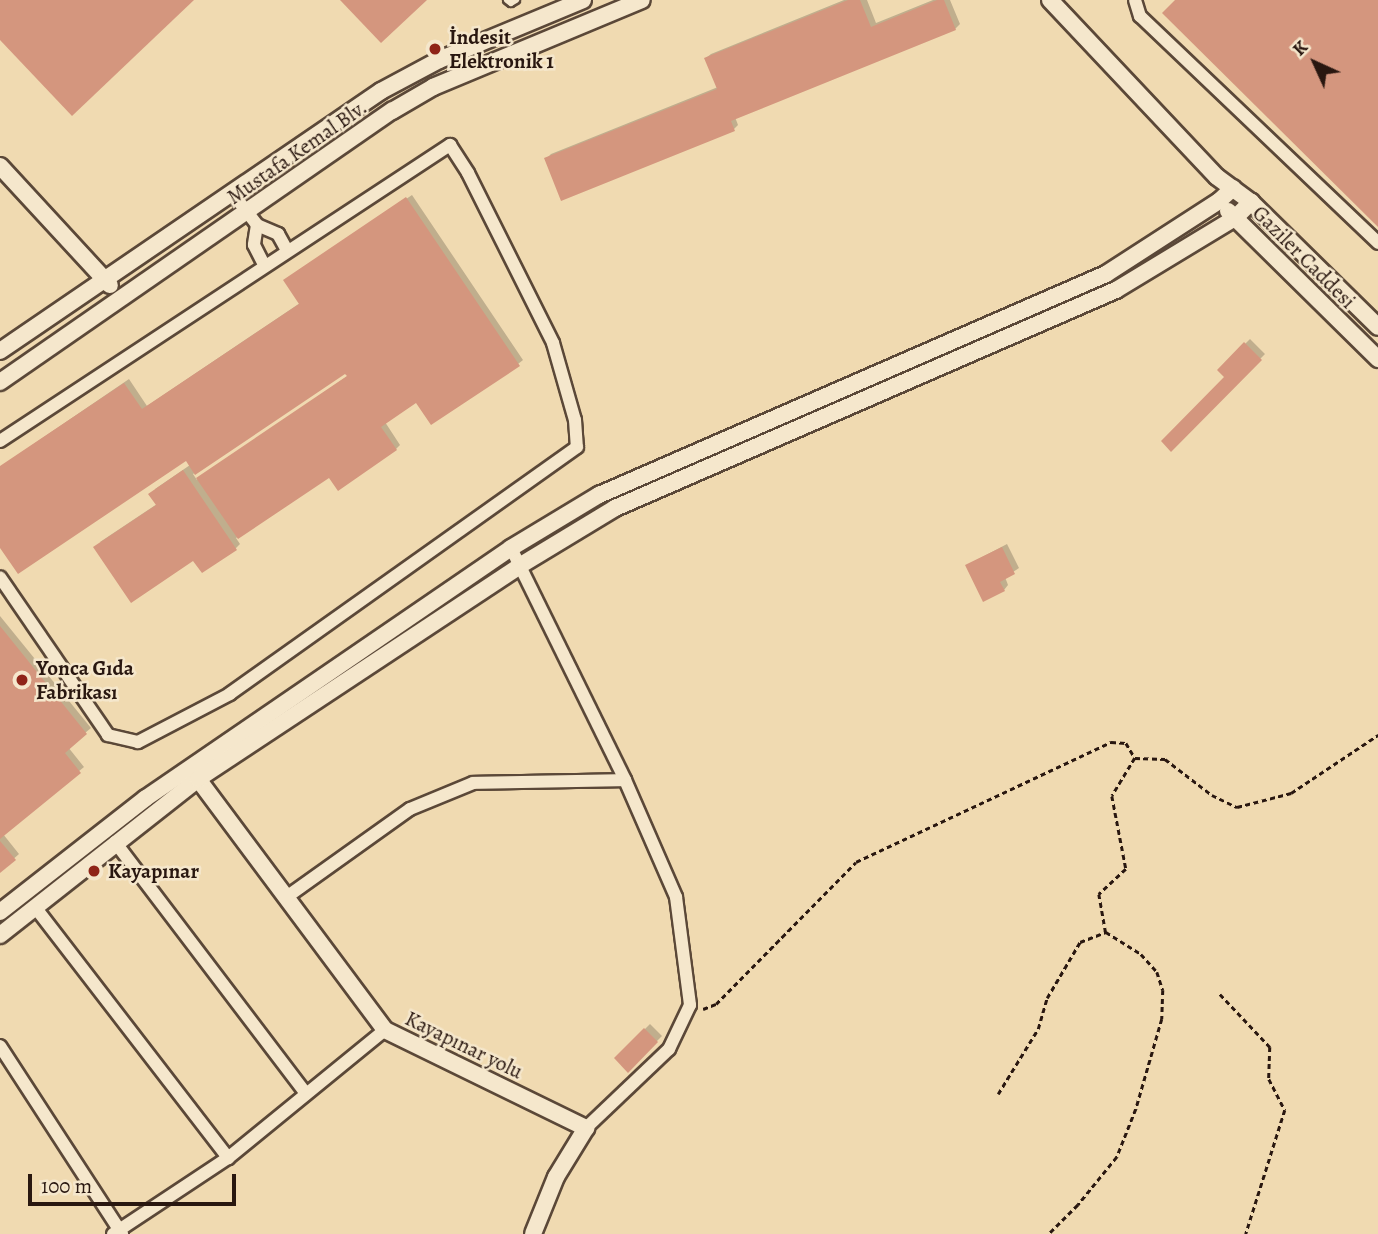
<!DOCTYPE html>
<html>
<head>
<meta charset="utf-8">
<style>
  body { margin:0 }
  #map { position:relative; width:1378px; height:1234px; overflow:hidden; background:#f0dab1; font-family:Alegreya,serif }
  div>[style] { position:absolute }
  .shadow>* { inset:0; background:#0003 }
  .building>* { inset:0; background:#d4967e }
  .path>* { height:2.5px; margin-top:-1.25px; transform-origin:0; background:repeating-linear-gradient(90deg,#291710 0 5px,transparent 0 8.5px) }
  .roads { filter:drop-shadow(2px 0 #5b4838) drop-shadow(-2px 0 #5b4838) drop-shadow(0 2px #5b4838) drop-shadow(0 -2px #5b4838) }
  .lane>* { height:6px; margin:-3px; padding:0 3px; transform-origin:3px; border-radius:3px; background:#f5e7cc }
  .street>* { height:12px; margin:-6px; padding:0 6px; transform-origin:6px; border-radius:6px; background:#f5e7cc }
  .secondary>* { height:16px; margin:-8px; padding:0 8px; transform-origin:8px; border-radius:8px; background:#f5e7cc }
  .dots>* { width:19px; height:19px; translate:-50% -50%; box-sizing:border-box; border:4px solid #f5e7cc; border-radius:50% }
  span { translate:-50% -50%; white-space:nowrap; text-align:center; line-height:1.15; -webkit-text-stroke:5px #f5e7cc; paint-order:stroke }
  .poi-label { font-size:21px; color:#291710; font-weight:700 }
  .left { translate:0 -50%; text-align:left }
  .street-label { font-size:21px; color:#291710 }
  .north { position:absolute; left:1280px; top:28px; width:70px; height:70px; -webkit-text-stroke:5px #f5e7cc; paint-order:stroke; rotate:315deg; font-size:19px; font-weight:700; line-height:28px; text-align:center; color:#291710 }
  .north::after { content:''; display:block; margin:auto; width:24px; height:32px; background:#291710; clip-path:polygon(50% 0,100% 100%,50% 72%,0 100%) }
  .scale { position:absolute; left:28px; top:1174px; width:208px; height:32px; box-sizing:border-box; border:4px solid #291710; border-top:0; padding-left:9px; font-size:21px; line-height:24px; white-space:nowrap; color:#291710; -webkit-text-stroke:5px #f5e7cc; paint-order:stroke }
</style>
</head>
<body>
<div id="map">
  <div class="shadow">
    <i style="clip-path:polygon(844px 0,867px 0,876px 23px,933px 0,950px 0,960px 24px,955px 29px,735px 117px,738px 125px,734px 129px,546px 159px,551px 154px,718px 87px,706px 58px,711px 54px)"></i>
    <i style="clip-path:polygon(evenodd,412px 195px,523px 360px,518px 364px,417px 401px,385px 422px,400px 445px,396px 449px,330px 475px,236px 538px,240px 544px,235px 549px,194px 558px,100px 542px,157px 504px,155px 489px,190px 465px,186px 459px,0 545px,0 467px,129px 379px,147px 406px,300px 303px,288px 279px,412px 195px,346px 371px,349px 375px,197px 480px,193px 474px,346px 371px)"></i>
    <i style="clip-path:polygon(1250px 339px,1265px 354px,1171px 449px,1226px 377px,1219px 370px)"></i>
    <i style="clip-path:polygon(1007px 544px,1019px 568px,1005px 577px,1008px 585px,1004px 590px,967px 565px)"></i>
    <i style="clip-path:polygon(0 616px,91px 728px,68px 747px,84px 767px,3px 834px,19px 854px,0 871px)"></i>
    <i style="clip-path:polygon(650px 1024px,662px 1036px,628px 1070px,616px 1058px)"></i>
  </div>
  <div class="building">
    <i style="clip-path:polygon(0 0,194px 0,72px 116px,0 40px)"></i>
    <i style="clip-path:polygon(340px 0,427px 0,381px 43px)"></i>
    <i style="clip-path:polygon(848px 0,860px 0,871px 27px,937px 0,944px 0,956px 30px,731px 121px,735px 131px,561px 201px,544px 158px,717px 89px,704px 58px)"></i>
    <i style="clip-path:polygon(1175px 0,1378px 0,1378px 227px,1162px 13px)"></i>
    <i style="clip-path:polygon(406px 197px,520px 366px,431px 425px,416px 403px,381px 427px,397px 450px,338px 491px,329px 478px,238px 539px,196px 478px,347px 376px,345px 374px,195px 475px,186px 461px,18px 574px,0 548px,0 466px,124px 383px,142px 409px,299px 304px,283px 280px)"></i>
    <i style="clip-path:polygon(1244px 342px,1262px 360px,1171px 452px,1161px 441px,1224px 377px,1217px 370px)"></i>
    <i style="clip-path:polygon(183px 470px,237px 550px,202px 573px,193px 561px,131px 603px,93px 547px,156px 505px,148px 494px)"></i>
    <i style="clip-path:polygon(1002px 547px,1015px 574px,1000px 582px,1005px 591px,983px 602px,965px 565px)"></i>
    <i style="clip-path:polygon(0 626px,87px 734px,65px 753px,81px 773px,0 839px)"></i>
    <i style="clip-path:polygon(0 841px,16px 860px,0 873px)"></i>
    <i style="clip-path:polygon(644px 1028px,658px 1042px,628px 1073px,614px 1058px)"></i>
  </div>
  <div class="path">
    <i style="left:1135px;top:758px;width:30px;rotate:2deg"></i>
    <i style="left:1165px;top:759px;width:59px;rotate:37.5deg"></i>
    <i style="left:1212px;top:795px;width:28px;rotate:26deg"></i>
    <i style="left:1237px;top:807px;width:56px;rotate:-14.5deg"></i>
    <i style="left:1291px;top:793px;width:105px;rotate:-33.7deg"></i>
    <i style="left:1220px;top:994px;width:73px;rotate:46.7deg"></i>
    <i style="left:1270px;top:1047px;width:32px;rotate:92deg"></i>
    <i style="left:1269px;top:1079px;width:35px;rotate:63deg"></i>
    <i style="left:1285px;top:1110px;width:130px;rotate:107.5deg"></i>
    <i style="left:703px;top:1009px;width:14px;rotate:-21deg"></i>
    <i style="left:716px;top:1004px;width:199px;rotate:-45.4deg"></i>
    <i style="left:856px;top:862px;width:282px;rotate:-25.2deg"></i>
    <i style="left:1111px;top:742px;width:15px;rotate:4deg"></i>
    <i style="left:1126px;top:743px;width:17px;rotate:59deg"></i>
    <i style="left:1135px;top:758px;width:44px;rotate:121.2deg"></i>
    <i style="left:1112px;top:796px;width:74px;rotate:79.1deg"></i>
    <i style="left:1126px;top:869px;width:37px;rotate:137deg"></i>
    <i style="left:1099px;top:894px;width:39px;rotate:80deg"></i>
    <i style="left:1106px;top:932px;width:41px;rotate:32.2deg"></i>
    <i style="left:1141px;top:954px;width:24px;rotate:48deg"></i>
    <i style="left:1157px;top:972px;width:19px;rotate:72deg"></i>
    <i style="left:1163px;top:990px;width:29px;rotate:92deg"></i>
    <i style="left:1162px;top:1019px;width:94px;rotate:106.1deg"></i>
    <i style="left:1136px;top:1109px;width:52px;rotate:111.6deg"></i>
    <i style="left:1117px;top:1157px;width:62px;rotate:129.1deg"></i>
    <i style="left:1078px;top:1205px;width:41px;rotate:135deg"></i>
    <i style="left:998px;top:1094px;width:76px;rotate:-58.4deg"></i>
    <i style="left:1038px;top:1029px;width:32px;rotate:-74deg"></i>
    <i style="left:1047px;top:998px;width:65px;rotate:-59.5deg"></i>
    <i style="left:1080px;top:942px;width:28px;rotate:-21deg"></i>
  </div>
  <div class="roads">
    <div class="lane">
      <i style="left:507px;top:0;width:5px;rotate:37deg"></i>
      <i style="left:511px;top:3px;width:6px;rotate:-31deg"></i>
    </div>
    <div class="street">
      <i style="left:1135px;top:0;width:17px;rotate:73deg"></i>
      <i style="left:1140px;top:16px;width:329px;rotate:43.6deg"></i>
      <i style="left:233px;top:194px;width:39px;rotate:52deg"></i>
      <i style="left:257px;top:225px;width:23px;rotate:23deg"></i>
      <i style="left:278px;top:234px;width:18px;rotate:61deg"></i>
      <i style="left:257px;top:225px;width:20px;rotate:99deg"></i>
      <i style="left:254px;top:245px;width:22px;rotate:63deg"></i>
      <i style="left:0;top:441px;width:539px;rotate:-33.34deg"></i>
      <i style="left:450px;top:145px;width:33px;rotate:57deg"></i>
      <i style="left:468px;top:173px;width:190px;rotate:63.4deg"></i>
      <i style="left:553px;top:343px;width:80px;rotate:74.1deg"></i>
      <i style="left:575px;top:420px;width:27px;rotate:86deg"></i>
      <i style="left:577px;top:447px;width:426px;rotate:144.6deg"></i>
      <i style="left:230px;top:694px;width:104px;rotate:152.4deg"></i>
      <i style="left:138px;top:742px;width:31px;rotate:-167deg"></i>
      <i style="left:108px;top:735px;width:191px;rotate:-124.4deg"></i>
      <i style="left:511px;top:548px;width:258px;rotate:63.8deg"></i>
      <i style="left:625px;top:780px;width:128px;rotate:66.4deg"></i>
      <i style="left:676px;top:897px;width:109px;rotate:82.6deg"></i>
      <i style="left:690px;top:1005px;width:49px;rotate:115.5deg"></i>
      <i style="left:669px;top:1049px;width:115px;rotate:136.4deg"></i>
      <i style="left:115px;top:842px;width:316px;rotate:52.8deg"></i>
      <i style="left:288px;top:896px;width:150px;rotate:-35.5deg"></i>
      <i style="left:410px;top:809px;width:68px;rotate:-22.4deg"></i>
      <i style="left:473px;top:783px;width:152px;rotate:-1.1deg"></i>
      <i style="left:35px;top:907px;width:317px;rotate:52.4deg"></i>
      <i style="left:0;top:1046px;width:224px;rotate:57deg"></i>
      <i style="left:113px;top:1234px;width:138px;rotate:-33.5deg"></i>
      <i style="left:228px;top:1158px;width:203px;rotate:-39.2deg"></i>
    </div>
    <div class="secondary">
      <i style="left:1050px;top:0;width:243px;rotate:46.7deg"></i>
      <i style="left:1217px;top:177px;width:42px;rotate:36.3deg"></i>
      <i style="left:1251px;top:202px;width:178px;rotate:44.5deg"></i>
      <i style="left:0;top:166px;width:162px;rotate:47.3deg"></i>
      <i style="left:1228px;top:211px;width:211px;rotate:44.6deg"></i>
      <i style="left:0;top:351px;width:461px;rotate:-34.3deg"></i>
      <i style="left:381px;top:91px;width:66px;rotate:-28.1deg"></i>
      <i style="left:439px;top:60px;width:156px;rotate:-22.6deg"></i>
      <i style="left:0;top:382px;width:477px;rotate:-34.7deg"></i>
      <i style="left:392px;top:111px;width:48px;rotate:-30.3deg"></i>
      <i style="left:433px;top:87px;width:226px;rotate:-22.6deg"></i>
      <i style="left:198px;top:779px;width:313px;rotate:53.3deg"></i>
      <i style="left:385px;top:1030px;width:224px;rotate:26deg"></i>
      <i style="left:586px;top:1128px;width:57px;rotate:121.5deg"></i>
      <i style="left:556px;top:1177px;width:61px;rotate:112deg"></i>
      <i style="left:0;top:912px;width:185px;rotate:-38deg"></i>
      <i style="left:146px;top:798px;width:442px;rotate:-34.4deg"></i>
      <i style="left:511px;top:548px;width:103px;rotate:-31.1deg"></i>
      <i style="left:599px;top:495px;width:553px;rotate:-23.55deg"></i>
      <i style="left:1106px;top:274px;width:135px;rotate:-32.9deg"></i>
      <i style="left:1219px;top:201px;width:19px;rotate:-43deg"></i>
      <i style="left:0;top:935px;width:252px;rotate:-38.2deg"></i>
      <i style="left:198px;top:779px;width:387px;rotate:-33.5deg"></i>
      <i style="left:521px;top:565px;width:110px;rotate:-31.2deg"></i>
      <i style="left:615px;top:508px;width:546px;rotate:-23.52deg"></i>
      <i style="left:1116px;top:290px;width:139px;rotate:-31.2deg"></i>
      <i style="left:1235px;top:218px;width:23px;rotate:-45deg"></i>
    </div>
  </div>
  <div class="dots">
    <i style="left:435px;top:49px;background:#8f2418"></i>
    <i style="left:22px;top:680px;background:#8f2418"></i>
    <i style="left:94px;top:871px;background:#8f2418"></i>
  </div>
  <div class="poi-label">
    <span class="left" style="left:449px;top:49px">İndesit<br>Elektronik 1</span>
    <span class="left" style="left:36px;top:680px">Yonca Gıda<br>Fabrikası</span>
    <span class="left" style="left:108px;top:871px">Kayapınar</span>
  </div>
  <div class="street-label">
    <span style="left:297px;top:152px;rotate:-35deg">Mustafa Kemal Blv.</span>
    <span style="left:1304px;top:257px;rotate:45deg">Gaziler Caddesi</span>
    <span style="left:464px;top:1045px;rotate:26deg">Kayapınar yolu</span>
  </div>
  <div class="north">K</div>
  <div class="scale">100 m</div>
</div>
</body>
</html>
